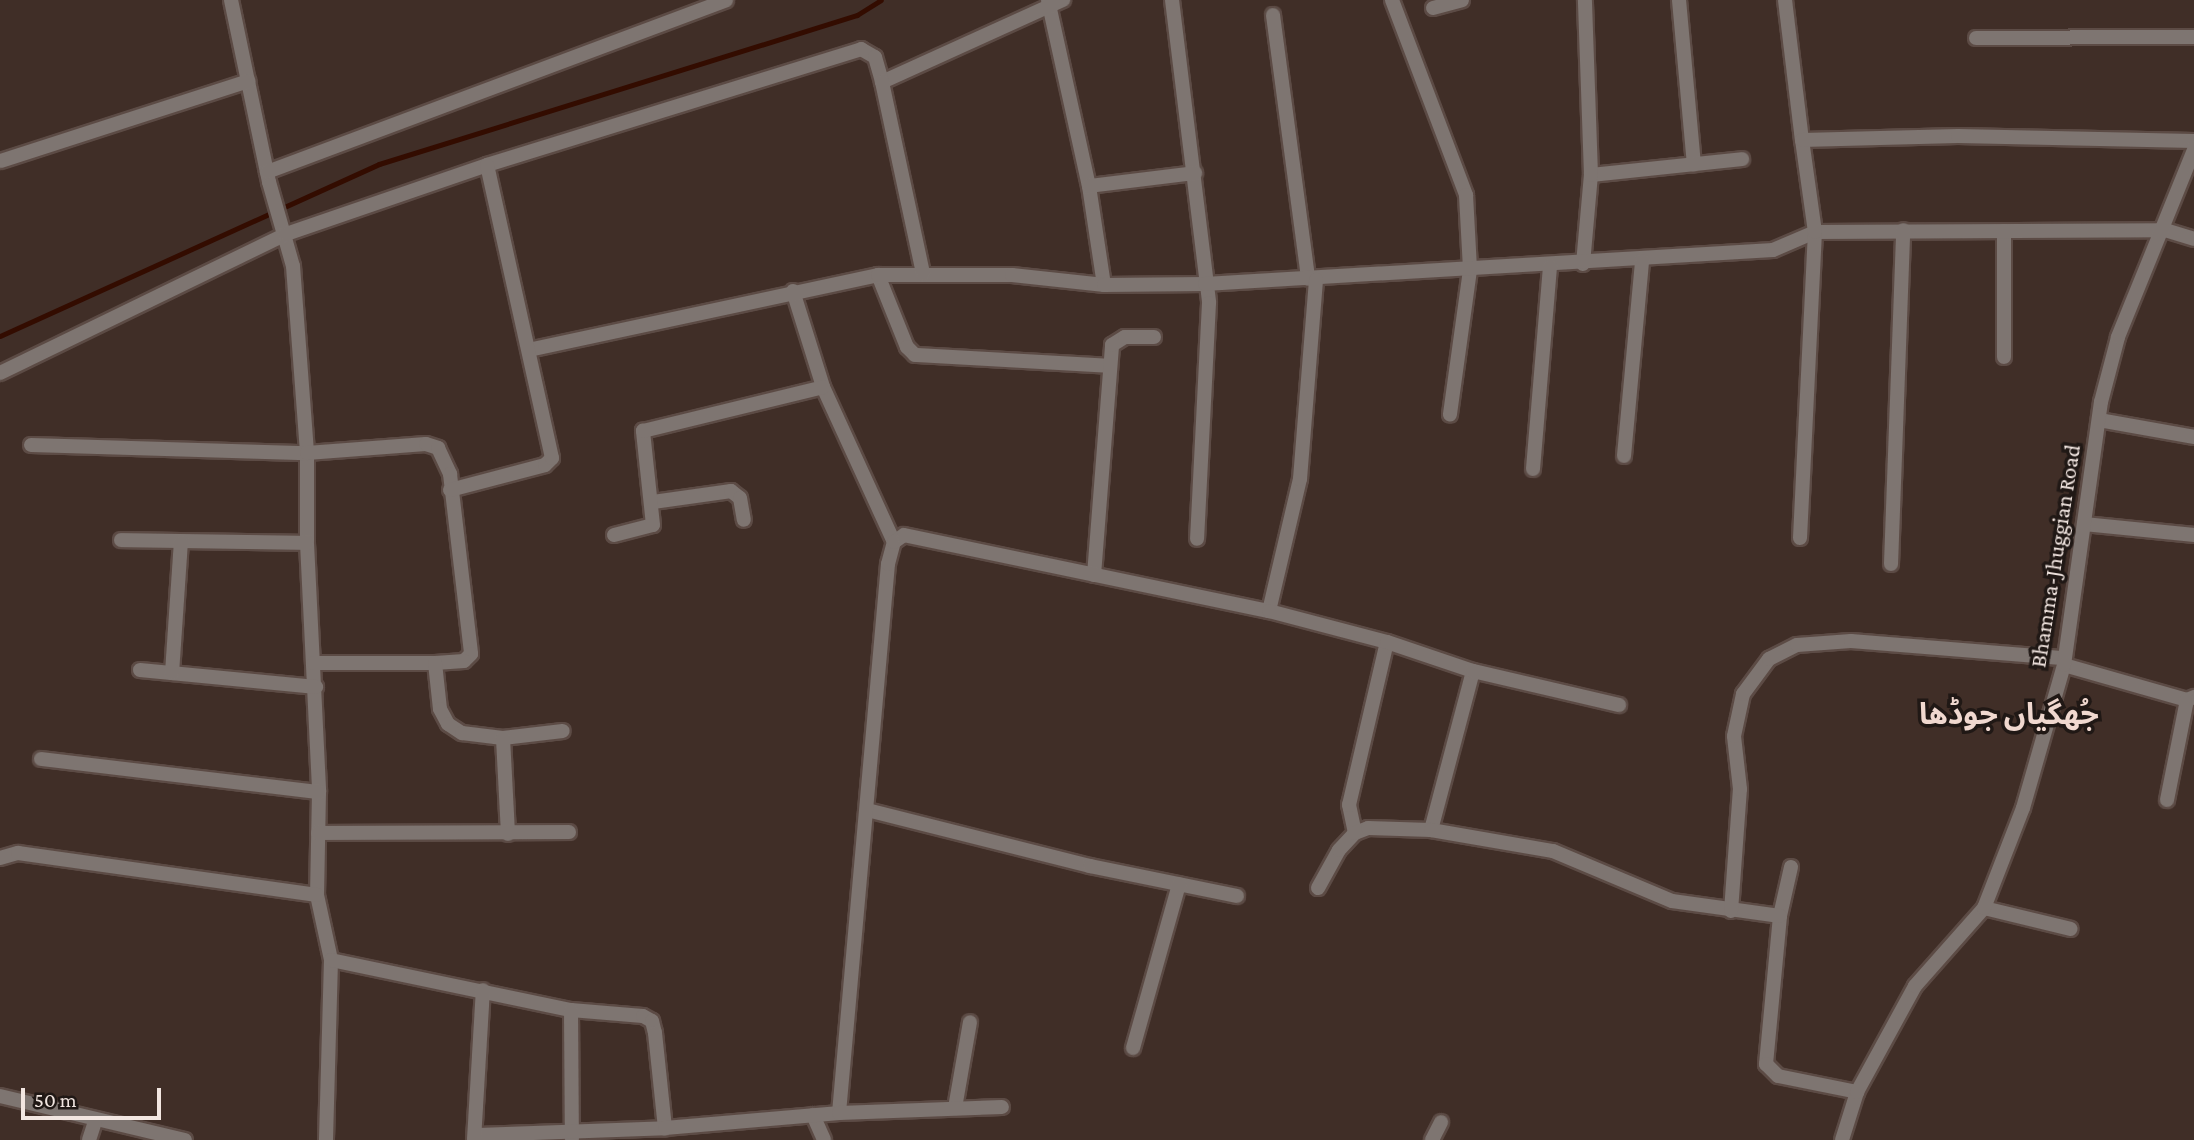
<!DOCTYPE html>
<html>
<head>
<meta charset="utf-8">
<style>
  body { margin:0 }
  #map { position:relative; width:2194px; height:1140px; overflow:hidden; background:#402e27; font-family:"Crimson Pro","Noto Sans Arabic",serif }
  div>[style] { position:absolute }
  .stream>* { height:5px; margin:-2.5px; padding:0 2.5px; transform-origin:2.5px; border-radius:2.5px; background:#330c00 }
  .roads { filter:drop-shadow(2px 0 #5c4b45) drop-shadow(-2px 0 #5c4b45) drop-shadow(0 2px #5c4b45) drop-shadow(0 -2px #5c4b45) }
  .minor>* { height:14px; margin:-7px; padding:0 7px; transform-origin:7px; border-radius:7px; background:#7e7571 }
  span { translate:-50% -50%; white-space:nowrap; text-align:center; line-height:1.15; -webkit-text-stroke:7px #201815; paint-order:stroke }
  .street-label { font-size:23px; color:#f2e6e1 }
  .district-label { font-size:30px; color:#f0d8cf; font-weight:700 }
  .scale { position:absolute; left:21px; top:1088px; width:140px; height:32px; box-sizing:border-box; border:4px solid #f2e6e1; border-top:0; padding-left:9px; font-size:21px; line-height:24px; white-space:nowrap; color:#f2e6e1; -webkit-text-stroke:5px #201815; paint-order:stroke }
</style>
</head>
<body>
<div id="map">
  <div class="stream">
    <i style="left:0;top:336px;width:416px;rotate:-24.4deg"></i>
    <i style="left:379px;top:164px;width:501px;rotate:-17.31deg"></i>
    <i style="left:857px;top:15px;width:28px;rotate:-32deg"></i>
  </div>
  <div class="roads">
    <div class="minor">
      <i style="left:231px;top:0;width:186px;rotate:78.2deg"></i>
      <i style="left:269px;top:182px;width:87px;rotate:74.1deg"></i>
      <i style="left:293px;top:266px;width:188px;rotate:85.7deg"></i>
      <i style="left:307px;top:453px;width:90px;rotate:90deg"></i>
      <i style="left:307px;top:543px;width:249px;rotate:87.2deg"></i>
      <i style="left:319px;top:792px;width:103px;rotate:91.1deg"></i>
      <i style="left:317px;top:895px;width:66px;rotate:77.8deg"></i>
      <i style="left:331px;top:960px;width:180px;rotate:91.6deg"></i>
      <i style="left:1048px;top:0;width:190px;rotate:77.6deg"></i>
      <i style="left:1089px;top:186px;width:100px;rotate:81.4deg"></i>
      <i style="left:1172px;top:0;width:305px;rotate:83deg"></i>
      <i style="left:1209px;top:303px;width:236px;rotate:92.9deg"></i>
      <i style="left:1392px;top:0;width:209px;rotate:69.2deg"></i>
      <i style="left:1466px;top:195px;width:75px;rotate:86.9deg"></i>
      <i style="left:1470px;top:270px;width:146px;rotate:97.9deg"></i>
      <i style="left:1679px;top:0;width:165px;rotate:84.8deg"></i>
      <i style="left:1785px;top:0;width:141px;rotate:83.1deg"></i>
      <i style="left:1433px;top:8px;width:30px;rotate:-15deg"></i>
      <i style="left:1273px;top:15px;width:266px;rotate:82.4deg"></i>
      <i style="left:1976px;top:38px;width:218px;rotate:-0.3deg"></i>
      <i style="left:882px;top:82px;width:199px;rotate:-24.4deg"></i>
      <i style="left:1px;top:161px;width:260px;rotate:-17.9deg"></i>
      <i style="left:267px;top:172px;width:490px;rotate:-20.5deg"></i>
      <i style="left:1591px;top:175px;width:152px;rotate:-6deg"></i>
      <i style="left:1089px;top:186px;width:107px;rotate:-7deg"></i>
      <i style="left:2004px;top:231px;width:126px;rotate:90deg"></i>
      <i style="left:1583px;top:264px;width:89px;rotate:-84.9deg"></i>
      <i style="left:1591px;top:175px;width:175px;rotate:-92deg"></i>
      <i style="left:878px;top:275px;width:78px;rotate:68.1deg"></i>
      <i style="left:907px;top:347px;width:11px;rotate:45deg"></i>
      <i style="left:915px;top:355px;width:195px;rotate:3.2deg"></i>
      <i style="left:793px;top:291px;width:101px;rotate:72.6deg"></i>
      <i style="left:823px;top:387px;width:170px;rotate:65.4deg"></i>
      <i style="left:529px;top:350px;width:357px;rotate:-12.1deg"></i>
      <i style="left:878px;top:275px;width:134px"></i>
      <i style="left:1012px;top:275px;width:93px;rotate:6.2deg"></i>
      <i style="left:1104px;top:285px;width:101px;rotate:-0.6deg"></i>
      <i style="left:1205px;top:284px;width:569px;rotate:-3.43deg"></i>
      <i style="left:1773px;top:250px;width:46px;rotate:-23.2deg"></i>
      <i style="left:1815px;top:232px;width:350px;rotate:-0.3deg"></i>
      <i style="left:2165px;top:230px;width:30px;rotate:17deg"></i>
      <i style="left:0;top:373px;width:318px;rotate:-25.9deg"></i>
      <i style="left:286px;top:234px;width:213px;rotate:-18.9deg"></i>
      <i style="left:487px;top:165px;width:392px;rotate:-17.2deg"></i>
      <i style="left:861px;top:49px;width:16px;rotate:30deg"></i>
      <i style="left:875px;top:57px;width:26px;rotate:74deg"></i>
      <i style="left:882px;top:82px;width:196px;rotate:77.9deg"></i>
      <i style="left:2099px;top:420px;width:97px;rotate:10.1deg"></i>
      <i style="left:31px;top:445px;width:276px;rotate:1.7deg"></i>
      <i style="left:307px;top:453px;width:119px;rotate:-4.3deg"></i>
      <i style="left:426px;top:444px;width:13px;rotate:18deg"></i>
      <i style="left:438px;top:448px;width:29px;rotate:65deg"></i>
      <i style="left:450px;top:474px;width:181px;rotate:83.3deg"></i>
      <i style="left:471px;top:654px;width:10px;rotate:135deg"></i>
      <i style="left:464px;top:661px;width:29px;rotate:176deg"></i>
      <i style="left:435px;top:663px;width:121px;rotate:180deg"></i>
      <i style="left:1624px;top:456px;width:196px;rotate:-84.7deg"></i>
      <i style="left:1533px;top:469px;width:203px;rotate:-85.2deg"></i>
      <i style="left:450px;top:490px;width:98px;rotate:-14.7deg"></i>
      <i style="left:545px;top:465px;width:10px;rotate:-45deg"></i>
      <i style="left:552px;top:458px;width:300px;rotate:-102.5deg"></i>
      <i style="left:653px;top:502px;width:79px;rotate:-8deg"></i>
      <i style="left:731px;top:491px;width:11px;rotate:38deg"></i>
      <i style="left:740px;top:498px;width:22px;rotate:80deg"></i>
      <i style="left:2084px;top:524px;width:111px;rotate:5.7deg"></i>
      <i style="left:614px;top:535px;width:40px;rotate:-14.4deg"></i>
      <i style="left:653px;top:525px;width:95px;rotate:-96.1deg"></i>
      <i style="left:643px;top:431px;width:185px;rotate:-13.7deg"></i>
      <i style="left:1800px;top:538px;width:306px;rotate:-87.2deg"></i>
      <i style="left:1815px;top:232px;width:93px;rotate:-98deg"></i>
      <i style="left:1802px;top:140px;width:156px;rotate:-1.5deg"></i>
      <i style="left:1958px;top:136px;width:236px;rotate:1.2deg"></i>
      <i style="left:121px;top:540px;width:186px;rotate:0.9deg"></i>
      <i style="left:1891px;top:564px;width:334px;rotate:-87.9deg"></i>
      <i style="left:1094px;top:575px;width:231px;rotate:-85.5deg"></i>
      <i style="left:1112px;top:345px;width:15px;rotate:-32deg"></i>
      <i style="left:1125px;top:337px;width:29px"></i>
      <i style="left:1269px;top:611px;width:136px;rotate:-76.8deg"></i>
      <i style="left:1300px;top:479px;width:200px;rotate:-85.4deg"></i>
      <i style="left:435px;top:663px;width:46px;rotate:83.8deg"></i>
      <i style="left:440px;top:709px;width:17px;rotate:62deg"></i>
      <i style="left:448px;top:724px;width:17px;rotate:33deg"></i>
      <i style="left:462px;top:733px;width:41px;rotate:7deg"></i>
      <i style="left:503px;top:738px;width:60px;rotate:-6.7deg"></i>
      <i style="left:2064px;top:665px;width:128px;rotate:15.9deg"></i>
      <i style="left:2187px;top:700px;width:8px;rotate:-23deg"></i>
      <i style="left:140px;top:670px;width:177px;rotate:5.5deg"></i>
      <i style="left:172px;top:673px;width:131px;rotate:-86.1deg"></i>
      <i style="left:503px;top:738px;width:96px;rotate:87deg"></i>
      <i style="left:41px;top:759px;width:280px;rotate:6.8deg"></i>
      <i style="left:2167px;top:800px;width:102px;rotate:-78.7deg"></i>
      <i style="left:867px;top:810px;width:230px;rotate:14.1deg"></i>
      <i style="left:1090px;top:866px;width:150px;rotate:11.5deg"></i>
      <i style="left:1431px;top:830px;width:164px;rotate:-75.2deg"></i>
      <i style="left:318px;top:833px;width:251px;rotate:-0.2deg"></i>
      <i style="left:1355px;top:833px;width:29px;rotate:-102deg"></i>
      <i style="left:1349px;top:805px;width:167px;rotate:-76.9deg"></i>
      <i style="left:0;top:858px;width:19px;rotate:-16deg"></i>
      <i style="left:18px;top:853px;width:302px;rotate:8deg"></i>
      <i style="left:1791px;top:867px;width:50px;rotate:102.7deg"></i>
      <i style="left:1780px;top:916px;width:149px;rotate:95.4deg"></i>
      <i style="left:1766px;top:1064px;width:17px;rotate:45deg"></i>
      <i style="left:1778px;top:1076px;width:81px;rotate:11.4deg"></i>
      <i style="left:1318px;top:888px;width:43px;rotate:-61.1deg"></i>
      <i style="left:1339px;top:850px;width:23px;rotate:-47deg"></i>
      <i style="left:1355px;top:833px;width:14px;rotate:-21deg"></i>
      <i style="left:1368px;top:828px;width:63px;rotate:1.8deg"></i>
      <i style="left:1431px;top:830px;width:124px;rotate:9.8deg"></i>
      <i style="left:1553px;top:851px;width:129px;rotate:22.8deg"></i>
      <i style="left:1672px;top:901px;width:109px;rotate:7.9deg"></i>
      <i style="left:1984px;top:908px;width:89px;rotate:13.6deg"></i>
      <i style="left:1731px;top:911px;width:122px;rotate:-85.8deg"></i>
      <i style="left:1740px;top:789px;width:53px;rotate:-96.5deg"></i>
      <i style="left:1734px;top:736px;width:43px;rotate:-77.9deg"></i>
      <i style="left:1743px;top:694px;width:44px;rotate:-53.4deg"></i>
      <i style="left:1769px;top:659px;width:31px;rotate:-27deg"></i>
      <i style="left:1797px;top:645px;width:54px;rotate:-4.2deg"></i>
      <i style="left:1851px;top:641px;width:214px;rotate:4.6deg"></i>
      <i style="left:331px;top:960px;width:245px;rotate:11.8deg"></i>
      <i style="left:571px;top:1010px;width:72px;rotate:4.8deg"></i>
      <i style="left:643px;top:1016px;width:10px;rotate:29deg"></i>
      <i style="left:652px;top:1021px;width:12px;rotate:76deg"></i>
      <i style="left:655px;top:1033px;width:96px;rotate:84deg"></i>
      <i style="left:571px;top:1010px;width:129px;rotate:89.6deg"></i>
      <i style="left:1133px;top:1048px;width:170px;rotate:-74.3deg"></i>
      <i style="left:0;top:1096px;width:190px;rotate:13.4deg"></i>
      <i style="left:955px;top:1108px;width:87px;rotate:-80.1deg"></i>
      <i style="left:839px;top:1113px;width:551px;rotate:-84.9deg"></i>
      <i style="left:888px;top:564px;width:23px;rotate:-75deg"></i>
      <i style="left:894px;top:542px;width:12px;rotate:-35deg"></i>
      <i style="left:904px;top:535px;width:373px;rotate:11.8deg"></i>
      <i style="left:1269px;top:611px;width:122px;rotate:14.7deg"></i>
      <i style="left:1387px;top:642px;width:91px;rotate:18.6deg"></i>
      <i style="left:1473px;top:671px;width:150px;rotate:13.1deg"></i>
      <i style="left:813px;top:1115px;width:27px;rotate:66deg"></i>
      <i style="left:478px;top:1135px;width:187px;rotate:-2.1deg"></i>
      <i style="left:665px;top:1128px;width:175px;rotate:-4.9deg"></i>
      <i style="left:839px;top:1113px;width:163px;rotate:-2.1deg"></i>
      <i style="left:89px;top:1140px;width:20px;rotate:-72deg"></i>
      <i style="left:474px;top:1140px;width:150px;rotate:-86.6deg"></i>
      <i style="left:1432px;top:1140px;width:20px;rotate:-63deg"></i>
      <i style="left:1842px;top:1140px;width:50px;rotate:-72.6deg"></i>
      <i style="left:1857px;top:1092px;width:121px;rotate:-61.3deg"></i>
      <i style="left:1915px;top:986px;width:104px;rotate:-48.5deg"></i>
      <i style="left:1984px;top:908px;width:107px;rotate:-68.7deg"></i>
      <i style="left:2023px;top:808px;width:149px;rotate:-74deg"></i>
      <i style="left:2064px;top:665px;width:266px;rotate:-82deg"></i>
      <i style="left:2101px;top:402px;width:67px;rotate:-75.3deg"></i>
      <i style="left:2118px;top:337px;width:202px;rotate:-67.9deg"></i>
    </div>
  </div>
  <div class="street-label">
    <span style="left:2055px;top:556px;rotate:-81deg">Bhamma-Jhuggian Road</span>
  </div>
  <div class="district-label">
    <span style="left:2009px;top:714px">جُھگیاں جوڈھا</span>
  </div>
  <div class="scale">50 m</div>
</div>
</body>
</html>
